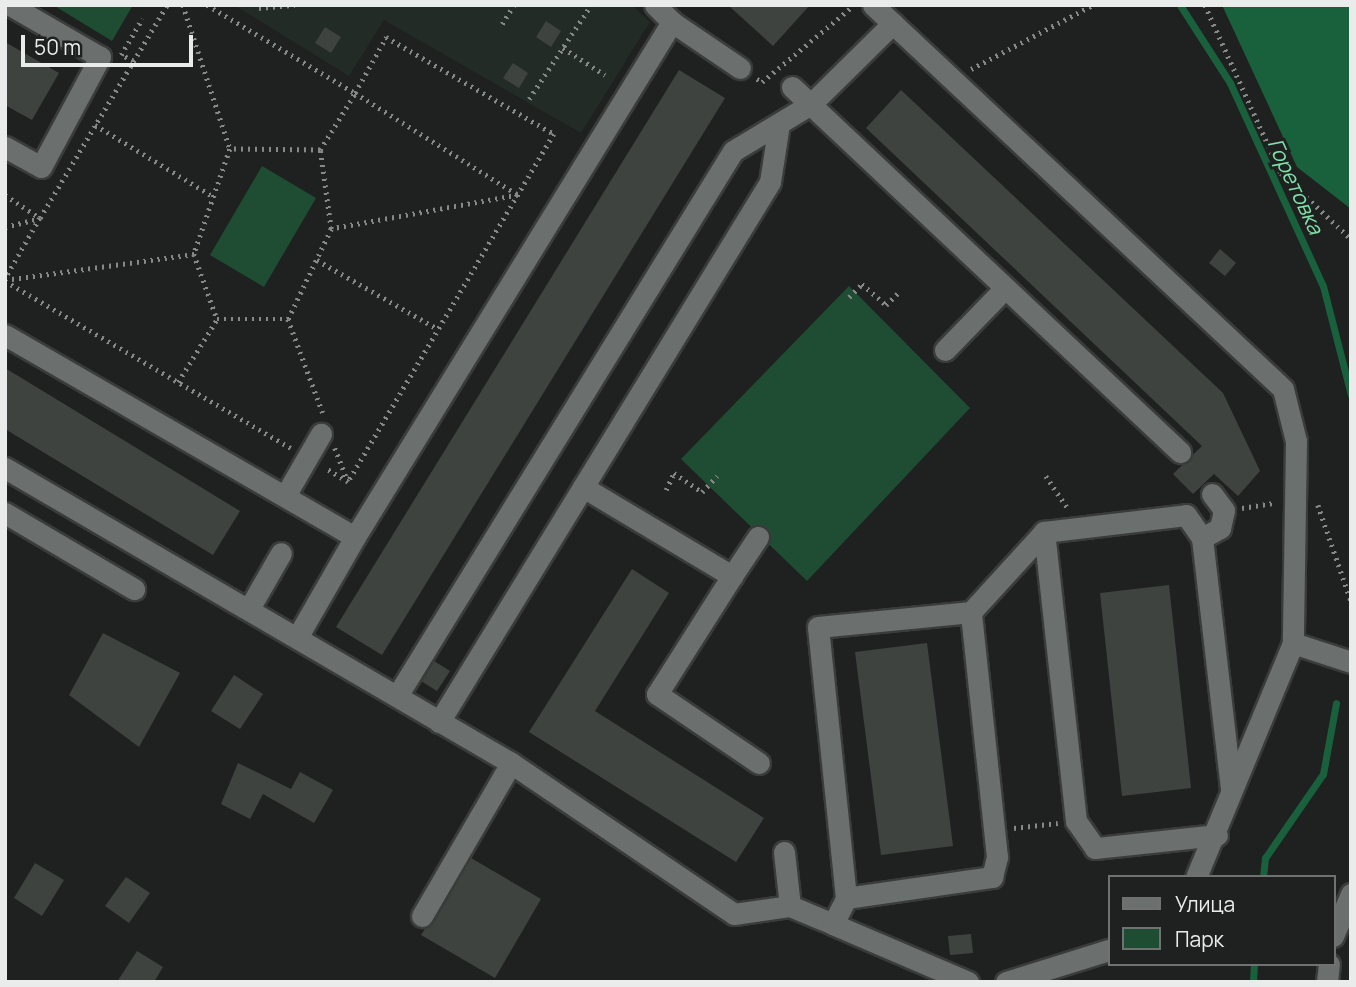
<!DOCTYPE html>
<html>
<head>
<meta charset="utf-8">
<style>
  body { margin:0 }
  #map { position:relative; width:1356px; height:987px; overflow:hidden; background:#1e211f; font-family:Manrope,sans-serif }
  div>[style] { position:absolute }
  .built>* { inset:0; background:#232b26 }
  .green>* { inset:0; background:#1e4d33 }
  .water>* { inset:0; background:#19613d }
  .stream>* { height:7px; margin:-3.5px; padding:0 3.5px; transform-origin:3.5px; border-radius:3.5px; background:#19613d }
  .building>* { inset:0; background:#3f4340 }
  .path>* { height:4.5px; margin-top:-2.25px; transform-origin:0; background:repeating-linear-gradient(90deg,#878988 0 2px,transparent 0 7px) }
  .roads { filter:drop-shadow(2px 0 #3a3c3b) drop-shadow(-2px 0 #3a3c3b) drop-shadow(0 2px #3a3c3b) drop-shadow(0 -2px #3a3c3b) }
  .minor>* { height:21px; margin:-10.5px; padding:0 10.5px; transform-origin:10.5px; border-radius:10.5px; background:#6b6f6d }
  span { translate:-50% -50%; white-space:nowrap; text-align:center; line-height:1.15; -webkit-text-stroke:6px #1e211f; paint-order:stroke }
  .water-label { font-size:21px; color:#80e1a9; font-style:italic }
  .frame { position:absolute; inset:0; border:7px solid #eaeceb; pointer-events:none }
  .legend { position:absolute; left:1108px; top:875px; width:228px; height:91px; box-sizing:border-box; background:#1e211f; border:2px solid #707271; margin:0; padding:9px 12px; list-style:none; font-size:21px; color:#eaeceb }
  .legend li { display:flex; align-items:center; gap:14px; height:35px }
  .legend b { width:35px; border:2px solid #707271 }
  .scale { position:absolute; left:21px; top:35px; width:172px; height:32px; box-sizing:border-box; border:4px solid #eaeceb; border-top:0; padding-left:9px; font-size:21px; line-height:24px; white-space:nowrap; color:#eaeceb; -webkit-text-stroke:5px #1e211f; paint-order:stroke }
</style>
</head>
<body>
<div id="map">
  <div class="built">
    <i style="clip-path:polygon(234px 5px,632px 5px,650px 22px,581px 133px,384px 20px,349px 76px)"></i>
  </div>
  <div class="green">
    <i style="clip-path:polygon(53px 5px,133px 5px,112px 41px)"></i>
    <i style="clip-path:polygon(262px 166px,316px 198px,264px 287px,210px 255px)"></i>
    <i style="clip-path:polygon(849px 286px,970px 408px,807px 581px,681px 459px)"></i>
  </div>
  <div class="water">
    <i style="clip-path:polygon(1222px 5px,1351px 5px,1351px 209px,1297px 167px)"></i>
  </div>
  <div class="stream">
    <i style="left:1180px;top:5px;width:93px;rotate:57.3deg"></i>
    <i style="left:1230px;top:83px;width:223px;rotate:65.4deg"></i>
    <i style="left:1323px;top:286px;width:113px;rotate:75.6deg"></i>
    <i style="left:1263px;top:877px;width:19px;rotate:-84deg"></i>
    <i style="left:1265px;top:858px;width:102px;rotate:-55.4deg"></i>
    <i style="left:1323px;top:774px;width:72px;rotate:-79.6deg"></i>
    <i style="left:1253px;top:982px;width:18px;rotate:-87deg"></i>
  </div>
  <div class="building">
    <i style="clip-path:polygon(728px 5px,810px 5px,773px 46px)"></i>
    <i style="clip-path:polygon(546px 21px,561px 31px,551px 47px,536px 37px)"></i>
    <i style="clip-path:polygon(325px 27px,341px 37px,331px 53px,315px 43px)"></i>
    <i style="clip-path:polygon(5px 42px,59px 73px,32px 120px,5px 105px)"></i>
    <i style="clip-path:polygon(513px 63px,528px 73px,519px 88px,503px 78px)"></i>
    <i style="clip-path:polygon(679px 70px,725px 98px,382px 655px,336px 627px)"></i>
    <i style="clip-path:polygon(901px 90px,1223px 393px,1260px 471px,1238px 496px,1214px 474px,1193px 494px,1173px 474px,1202px 446px,866px 128px)"></i>
    <i style="clip-path:polygon(1220px 249px,1236px 263px,1225px 276px,1209px 263px)"></i>
    <i style="clip-path:polygon(5px 368px,240px 511px,213px 555px,5px 429px)"></i>
    <i style="clip-path:polygon(632px 569px,669px 593px,595px 711px,764px 818px,736px 862px,529px 732px)"></i>
    <i style="clip-path:polygon(1169px 585px,1191px 788px,1122px 796px,1100px 593px)"></i>
    <i style="clip-path:polygon(103px 633px,180px 673px,139px 747px,69px 695px)"></i>
    <i style="clip-path:polygon(927px 643px,953px 846px,881px 855px,855px 652px)"></i>
    <i style="clip-path:polygon(434px 661px,450px 671px,437px 691px,421px 681px)"></i>
    <i style="clip-path:polygon(234px 675px,263px 694px,240px 729px,211px 711px)"></i>
    <i style="clip-path:polygon(238px 763px,291px 789px,300px 772px,333px 790px,314px 823px,263px 794px,250px 819px,221px 804px)"></i>
    <i style="clip-path:polygon(471px 858px,541px 899px,495px 978px,421px 935px)"></i>
    <i style="clip-path:polygon(35px 863px,64px 880px,42px 916px,14px 898px)"></i>
    <i style="clip-path:polygon(126px 877px,150px 893px,129px 923px,105px 906px)"></i>
    <i style="clip-path:polygon(971px 934px,973px 953px,950px 955px,948px 936px)"></i>
    <i style="clip-path:polygon(137px 951px,163px 967px,154px 982px,117px 982px)"></i>
  </div>
  <div class="path">
    <i style="left:183px;top:5px;width:151px;rotate:71.9deg"></i>
    <i style="left:230px;top:149px;width:111px;rotate:108.9deg"></i>
    <i style="left:194px;top:254px;width:69px;rotate:70.5deg"></i>
    <i style="left:217px;top:319px;width:71px"></i>
    <i style="left:288px;top:319px;width:100px;rotate:-64.5deg"></i>
    <i style="left:331px;top:229px;width:80px;rotate:-97.9deg"></i>
    <i style="left:320px;top:150px;width:90px;rotate:-179.4deg"></i>
    <i style="left:207px;top:5px;width:172px;rotate:30.7deg"></i>
    <i style="left:355px;top:93px;width:64px;rotate:-61deg"></i>
    <i style="left:386px;top:37px;width:194px;rotate:30deg"></i>
    <i style="left:554px;top:134px;width:404px;rotate:120.6deg"></i>
    <i style="left:348px;top:482px;width:27px;rotate:-149deg"></i>
    <i style="left:1205px;top:5px;width:184px;rotate:65.7deg"></i>
    <i style="left:1281px;top:173px;width:96px;rotate:43.3deg"></i>
    <i style="left:259px;top:8px;width:36px;rotate:-5deg"></i>
    <i style="left:502px;top:24px;width:22px;rotate:-58deg"></i>
    <i style="left:563px;top:48px;width:50px;rotate:32.7deg"></i>
    <i style="left:133px;top:61px;width:13px;rotate:-153deg"></i>
    <i style="left:121px;top:55px;width:42px;rotate:-59.7deg"></i>
    <i style="left:971px;top:69px;width:138px;rotate:-27.7deg"></i>
    <i style="left:757px;top:79px;width:6px;rotate:31deg"></i>
    <i style="left:762px;top:82px;width:119px;rotate:-39.9deg"></i>
    <i style="left:529px;top:99px;width:113px;rotate:-56.6deg"></i>
    <i style="left:95px;top:125px;width:139px;rotate:31.2deg"></i>
    <i style="left:320px;top:150px;width:67px;rotate:-58.4deg"></i>
    <i style="left:355px;top:93px;width:192px;rotate:32deg"></i>
    <i style="left:518px;top:195px;width:190px;rotate:169.7deg"></i>
    <i style="left:5px;top:195px;width:42px;rotate:33.3deg"></i>
    <i style="left:40px;top:218px;width:248px;rotate:-59.2deg"></i>
    <i style="left:5px;top:227px;width:36px;rotate:-14deg"></i>
    <i style="left:40px;top:218px;width:70px;rotate:119.8deg"></i>
    <i style="left:317px;top:260px;width:139px;rotate:29.7deg"></i>
    <i style="left:5px;top:280px;width:191px;rotate:-7.8deg"></i>
    <i style="left:5px;top:281px;width:331px;rotate:30.3deg"></i>
    <i style="left:849px;top:297px;width:18px;rotate:-45deg"></i>
    <i style="left:862px;top:284px;width:32px;rotate:41deg"></i>
    <i style="left:886px;top:305px;width:20px;rotate:-45deg"></i>
    <i style="left:288px;top:319px;width:100px;rotate:69.6deg"></i>
    <i style="left:178px;top:382px;width:74px;rotate:-58.2deg"></i>
    <i style="left:335px;top:448px;width:36px;rotate:69deg"></i>
    <i style="left:1046px;top:476px;width:41px;rotate:55.9deg"></i>
    <i style="left:666px;top:490px;width:19px;rotate:-65deg"></i>
    <i style="left:674px;top:473px;width:34px;rotate:34deg"></i>
    <i style="left:702px;top:492px;width:22px;rotate:-47deg"></i>
    <i style="left:1318px;top:505px;width:102px;rotate:71deg"></i>
    <i style="left:1242px;top:508px;width:33px;rotate:-9deg"></i>
    <i style="left:1014px;top:828px;width:44px;rotate:-6.5deg"></i>
  </div>
  <div class="roads">
    <div class="minor">
      <i style="left:873px;top:5px;width:562px;rotate:43.12deg"></i>
      <i style="left:1283px;top:389px;width:54px;rotate:76deg"></i>
      <i style="left:1296px;top:441px;width:202px;rotate:90.9deg"></i>
      <i style="left:1293px;top:643px;width:253px;rotate:112.5deg"></i>
      <i style="left:672px;top:22px;width:82px;rotate:34.1deg"></i>
      <i style="left:792px;top:87px;width:533px;rotate:43.25deg"></i>
      <i style="left:5px;top:147px;width:41px;rotate:29.1deg"></i>
      <i style="left:41px;top:167px;width:125px;rotate:-61.8deg"></i>
      <i style="left:100px;top:57px;width:104px;rotate:-150deg"></i>
      <i style="left:5px;top:335px;width:404px;rotate:30deg"></i>
      <i style="left:355px;top:537px;width:605px;rotate:-58.39deg"></i>
      <i style="left:672px;top:22px;width:24px;rotate:-135deg"></i>
      <i style="left:945px;top:350px;width:86px;rotate:-45.9deg"></i>
      <i style="left:5px;top:468px;width:586px;rotate:30.24deg"></i>
      <i style="left:511px;top:763px;width:269px;rotate:34.1deg"></i>
      <i style="left:734px;top:914px;width:57px;rotate:-8.1deg"></i>
      <i style="left:790px;top:906px;width:47px;rotate:22.7deg"></i>
      <i style="left:583px;top:487px;width:174px;rotate:30.9deg"></i>
      <i style="left:732px;top:576px;width:140px;rotate:122.4deg"></i>
      <i style="left:657px;top:694px;width:123px;rotate:34.1deg"></i>
      <i style="left:285px;top:496px;width:72px;rotate:-59.9deg"></i>
      <i style="left:5px;top:513px;width:150px;rotate:30.5deg"></i>
      <i style="left:1202px;top:538px;width:21px;rotate:-29deg"></i>
      <i style="left:1220px;top:528px;width:18px;rotate:-77deg"></i>
      <i style="left:1224px;top:510px;width:20px;rotate:-127deg"></i>
      <i style="left:732px;top:576px;width:47px;rotate:-56.3deg"></i>
      <i style="left:250px;top:607px;width:62px;rotate:-60.1deg"></i>
      <i style="left:298px;top:636px;width:114px;rotate:-60.1deg"></i>
      <i style="left:1293px;top:643px;width:61px;rotate:18.1deg"></i>
      <i style="left:397px;top:696px;width:640px;rotate:-58.35deg"></i>
      <i style="left:733px;top:151px;width:91px;rotate:-31.1deg"></i>
      <i style="left:811px;top:104px;width:115px;rotate:-44.6deg"></i>
      <i style="left:439px;top:722px;width:633px;rotate:-58.49deg"></i>
      <i style="left:770px;top:182px;width:59px;rotate:-81.2deg"></i>
      <i style="left:1217px;top:835px;width:123px;rotate:173.9deg"></i>
      <i style="left:1095px;top:848px;width:33px;rotate:-125deg"></i>
      <i style="left:1076px;top:821px;width:291px;rotate:-96.3deg"></i>
      <i style="left:1044px;top:532px;width:143px;rotate:-6.8deg"></i>
      <i style="left:1186px;top:515px;width:28px;rotate:55deg"></i>
      <i style="left:1202px;top:538px;width:254px;rotate:83.4deg"></i>
      <i style="left:784px;top:852px;width:54px;rotate:83.7deg"></i>
      <i style="left:846px;top:898px;width:148px;rotate:-8.2deg"></i>
      <i style="left:992px;top:877px;width:21px;rotate:-76deg"></i>
      <i style="left:997px;top:857px;width:246px;rotate:-96.1deg"></i>
      <i style="left:422px;top:916px;width:177px;rotate:-59.8deg"></i>
      <i style="left:1333px;top:936px;width:46px;rotate:-66.8deg"></i>
      <i style="left:968px;top:982px;width:147px;rotate:-156.8deg"></i>
      <i style="left:833px;top:924px;width:29px;rotate:-63deg"></i>
      <i style="left:846px;top:898px;width:272px;rotate:-95.9deg"></i>
      <i style="left:818px;top:627px;width:154px;rotate:-5.6deg"></i>
      <i style="left:971px;top:612px;width:108px;rotate:-47.6deg"></i>
      <i style="left:1006px;top:982px;width:108px;rotate:-17.3deg"></i>
      <i style="left:1327px;top:982px;width:18px;rotate:-84deg"></i>
    </div>
  </div>
  <div class="water-label">
    <span style="left:1296px;top:186px;rotate:65deg">Горетовка</span>
  </div>
  <div class="frame"></div>
  <ul class="legend">
  <li><b style="height:9px;background:#6b6f6d"></b>Улица</li>
  <li><b style="height:19px;background:#1e4d33"></b>Парк</li>
  </ul>
  <div class="scale">50 m</div>
</div>
</body>
</html>
